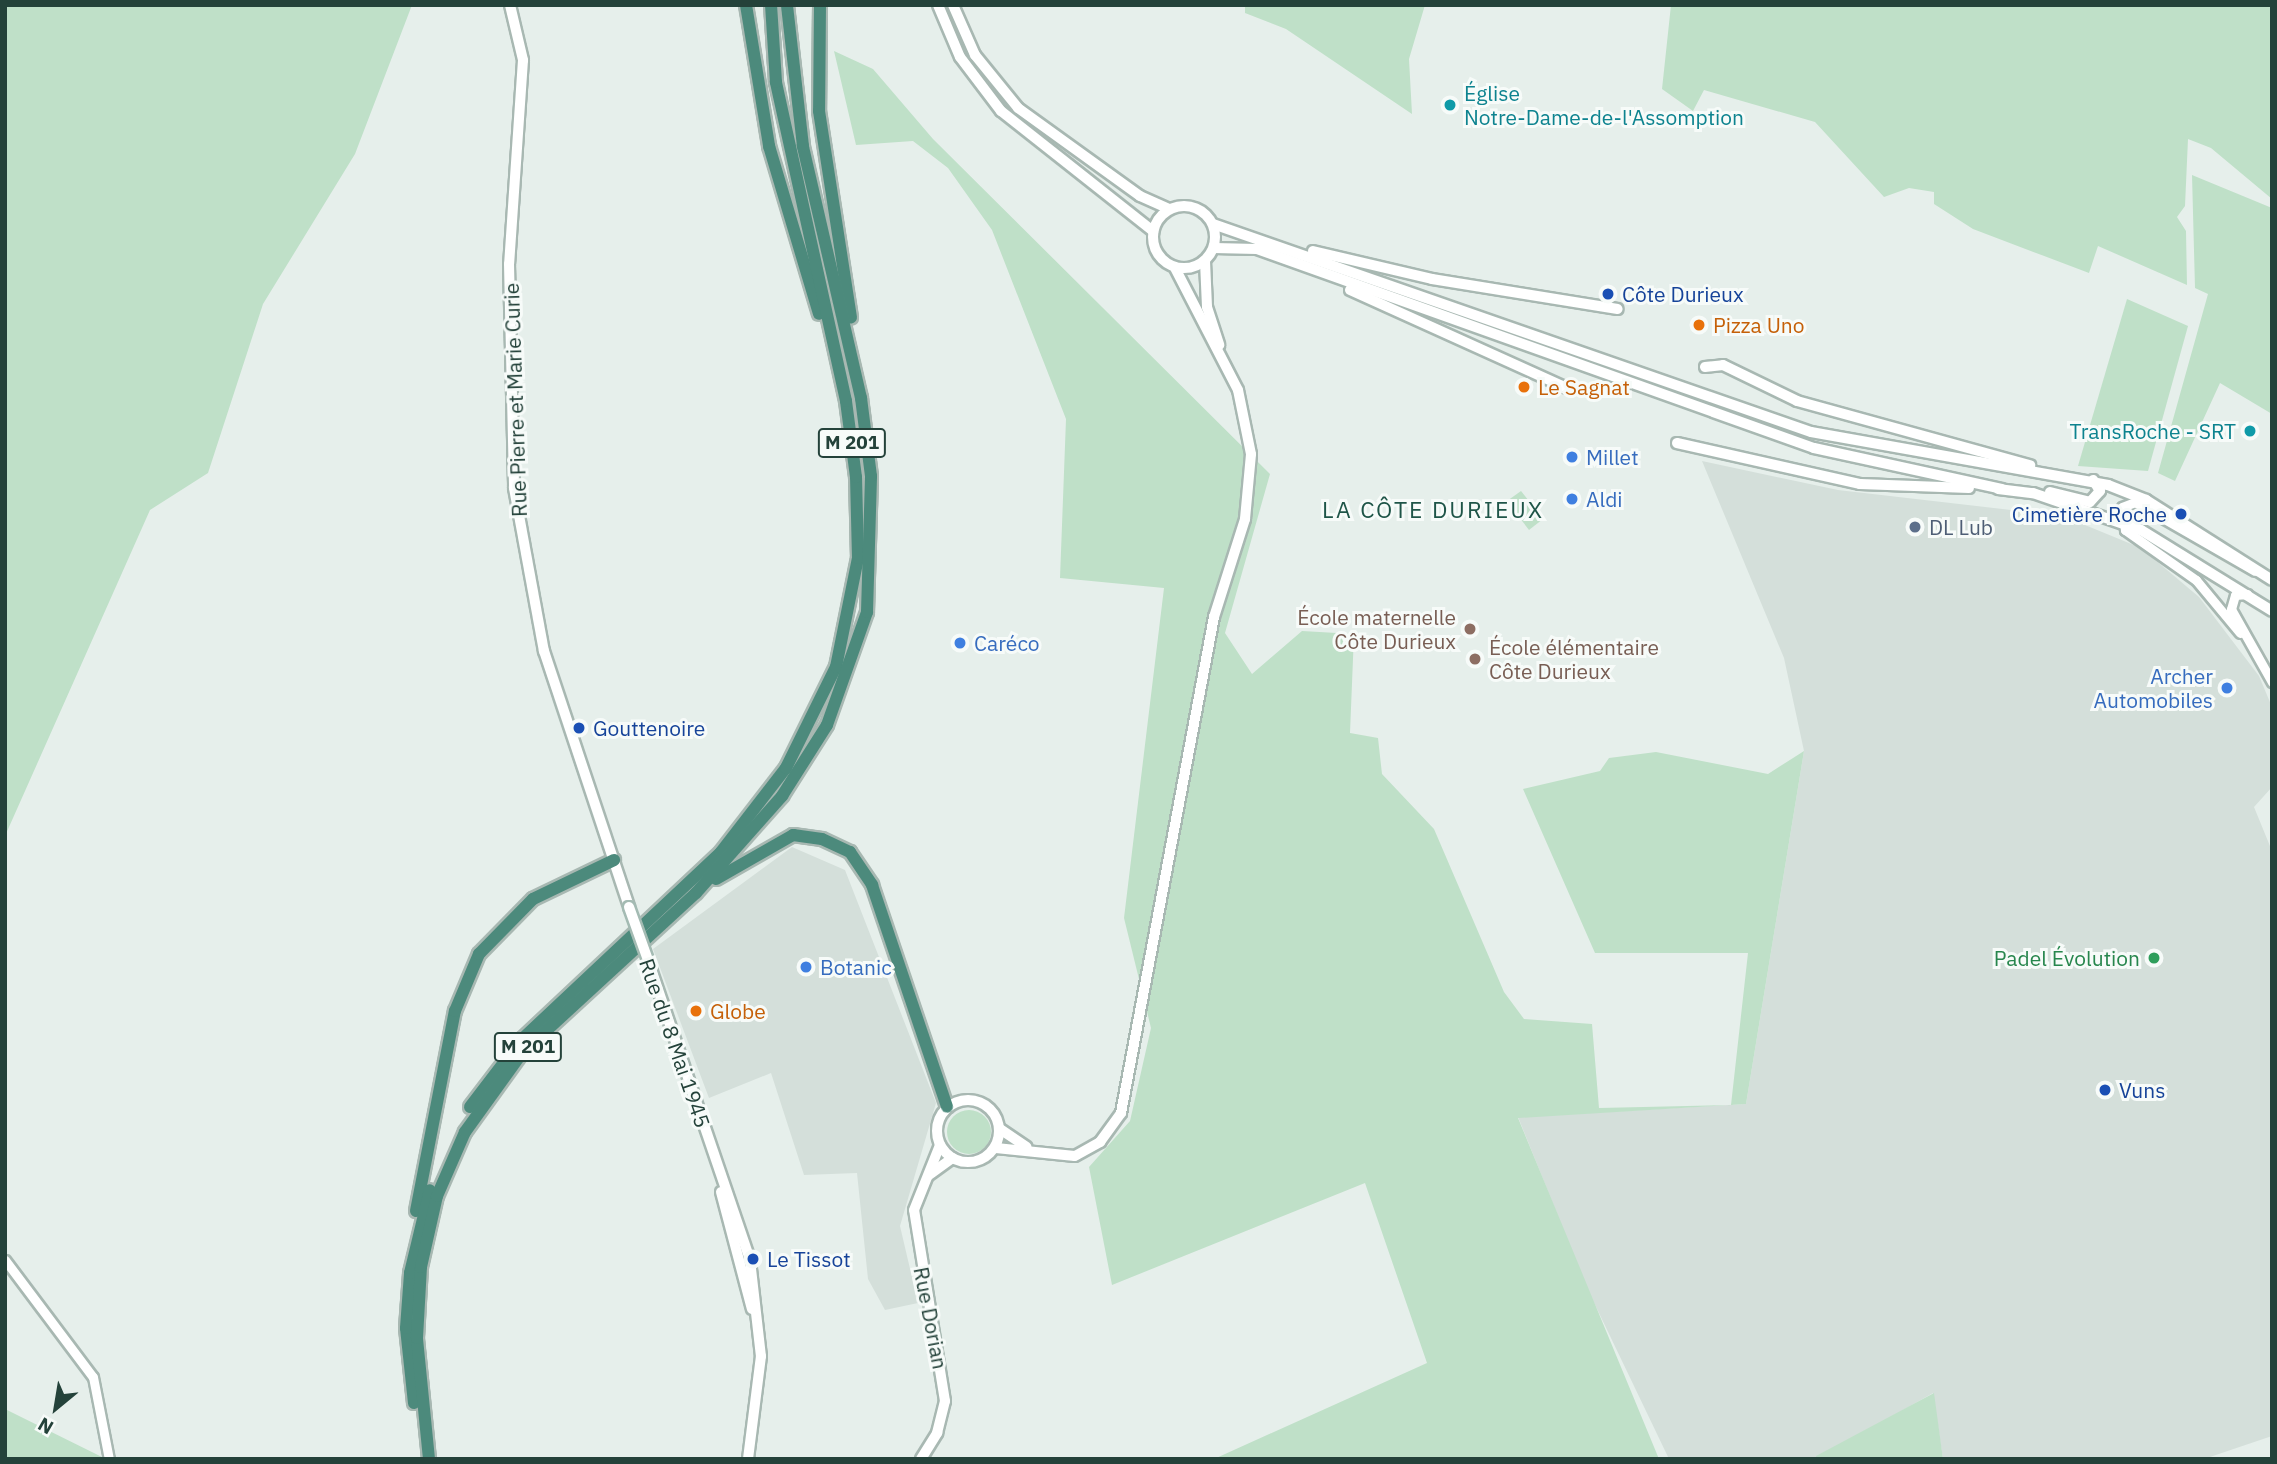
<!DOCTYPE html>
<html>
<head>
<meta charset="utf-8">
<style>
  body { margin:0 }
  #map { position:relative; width:2277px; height:1464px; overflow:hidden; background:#e6efeb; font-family:"IBM Plex Sans",sans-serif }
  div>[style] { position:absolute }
  .built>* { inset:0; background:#d4dfda }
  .green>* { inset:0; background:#bfe0c8 }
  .round { border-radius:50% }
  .roads { filter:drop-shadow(2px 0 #a8b8b2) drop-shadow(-2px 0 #a8b8b2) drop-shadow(0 2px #a8b8b2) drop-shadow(0 -2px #a8b8b2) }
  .tertiary>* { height:9px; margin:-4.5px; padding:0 4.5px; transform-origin:4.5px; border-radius:4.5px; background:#fff }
  .secondary>* { height:10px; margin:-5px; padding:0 5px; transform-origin:5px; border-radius:5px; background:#fff }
  .secondary>.ring { margin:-5px; padding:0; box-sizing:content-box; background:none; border:10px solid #fff; border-radius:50% }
  .trunk>* { height:12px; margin:-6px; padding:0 6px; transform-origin:6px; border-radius:6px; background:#4c8a7c }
  .bridges { filter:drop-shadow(2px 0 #a4bbb3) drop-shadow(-2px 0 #a4bbb3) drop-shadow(0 2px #a4bbb3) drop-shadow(0 -2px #a4bbb3) }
  .secondary-bridge>* { height:10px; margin:-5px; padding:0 5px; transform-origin:5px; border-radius:5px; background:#fff }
  .dots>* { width:19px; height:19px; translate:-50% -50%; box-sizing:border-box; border:4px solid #f7fbf9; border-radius:50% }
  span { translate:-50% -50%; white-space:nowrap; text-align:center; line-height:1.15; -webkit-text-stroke:6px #f7fbf9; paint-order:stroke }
  .shield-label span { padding:2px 5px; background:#f7fbf9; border:2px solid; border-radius:5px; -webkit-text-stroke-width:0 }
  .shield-label { font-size:19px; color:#24423a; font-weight:700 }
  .culture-label { font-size:21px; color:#0d838f }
  .left { translate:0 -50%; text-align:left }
  .right { translate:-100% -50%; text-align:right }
  .transit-label { font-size:21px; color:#164399 }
  .food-label { font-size:21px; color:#c56008 }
  .street-label { font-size:21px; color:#24423a }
  .shop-label { font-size:21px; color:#366cbe }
  .service-label { font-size:21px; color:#4e5e75 }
  .education-label { font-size:21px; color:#785e54 }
  .leisure-label { font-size:21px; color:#27864d }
  .neighbourhood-label { font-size:23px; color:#1f5548; letter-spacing:2px }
  .frame { position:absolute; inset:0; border:7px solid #24423a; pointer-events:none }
  .north { position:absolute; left:21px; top:1373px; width:70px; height:70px; -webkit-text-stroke:5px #f7fbf9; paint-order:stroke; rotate:210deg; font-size:19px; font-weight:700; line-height:28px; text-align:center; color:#24423a }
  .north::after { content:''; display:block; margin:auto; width:24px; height:32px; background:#24423a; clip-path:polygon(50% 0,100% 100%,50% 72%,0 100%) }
</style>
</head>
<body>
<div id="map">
  <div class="built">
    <i style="clip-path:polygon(1702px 461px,1838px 490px,2063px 516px,2141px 548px,2199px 597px,2259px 676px,2272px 707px,2272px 787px,2254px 807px,2272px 851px,2272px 1436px,2204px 1459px,1943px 1459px,1933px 1393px,1817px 1459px,1669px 1459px,1587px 1288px,1518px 1117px,1746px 1104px,1804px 751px,1784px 658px)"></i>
    <i style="clip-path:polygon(792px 847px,845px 870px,936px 1103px,900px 1226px,918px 1303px,885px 1310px,868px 1279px,857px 1173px,804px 1175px,771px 1073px,709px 1098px,653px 949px)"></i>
  </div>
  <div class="green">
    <i style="clip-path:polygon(5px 5px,412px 5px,355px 154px,263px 304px,208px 473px,150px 510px,5px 836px)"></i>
    <i style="clip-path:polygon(1245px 5px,1425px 5px,1409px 59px,1412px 114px,1286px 29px,1245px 13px)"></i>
    <i style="clip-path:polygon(1671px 5px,2272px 5px,2272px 199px,2211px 148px,2188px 139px,2185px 206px,2177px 217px,2186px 231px,2187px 285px,2098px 246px,2089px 273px,1973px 229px,1934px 204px,1934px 192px,1909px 188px,1884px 197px,1815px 122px,1704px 90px,1693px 111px,1662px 89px)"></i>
    <i style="clip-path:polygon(834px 51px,873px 69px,933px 139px,1270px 474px,1225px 633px,1252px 674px,1302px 631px,1354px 634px,1350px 733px,1378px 738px,1382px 774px,1434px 829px,1504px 992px,1524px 1019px,1592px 1024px,1599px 1108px,1731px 1105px,1748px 953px,1595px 953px,1523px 789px,1600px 771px,1609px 758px,1656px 752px,1768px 774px,1804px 751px,1746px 1104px,1518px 1118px,1659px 1459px,1214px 1459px,1427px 1363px,1365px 1183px,1112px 1285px,1089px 1167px,1130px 1121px,1151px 1028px,1124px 918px,1164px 588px,1060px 578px,1066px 419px,992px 230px,948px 168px,913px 141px,856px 145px)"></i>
    <i style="clip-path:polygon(2192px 175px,2272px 208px,2272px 414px,2220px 383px,2175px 481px,2158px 473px,2208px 294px,2195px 288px)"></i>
    <i style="clip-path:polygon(2127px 299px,2188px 326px,2148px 471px,2078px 466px)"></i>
    <i style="clip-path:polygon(1521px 491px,1543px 519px,1529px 530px,1507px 501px)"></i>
    <i class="round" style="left:947px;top:1110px;width:44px;height:44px"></i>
    <i style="clip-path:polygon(1934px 1393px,1943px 1459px,1817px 1459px,1816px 1456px)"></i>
    <i style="clip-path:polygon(5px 1407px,7px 1410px,106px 1459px,5px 1459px)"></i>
  </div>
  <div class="roads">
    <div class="tertiary">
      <i style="left:2247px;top:594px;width:12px;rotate:175deg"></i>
      <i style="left:2235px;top:595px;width:15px;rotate:106deg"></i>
      <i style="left:2231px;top:609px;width:84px;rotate:60.7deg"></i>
      <i style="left:2240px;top:633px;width:69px;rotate:-129.7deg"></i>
      <i style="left:2196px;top:580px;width:87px;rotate:-144.8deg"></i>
      <i style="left:2125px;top:530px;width:23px;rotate:-97deg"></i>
      <i style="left:2122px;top:507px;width:14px;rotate:-21deg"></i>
      <i style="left:2135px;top:502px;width:138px;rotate:29.9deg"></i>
      <i style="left:5px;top:1260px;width:146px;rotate:53.1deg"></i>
      <i style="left:93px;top:1377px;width:84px;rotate:79deg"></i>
    </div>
    <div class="secondary">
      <i style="left:510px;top:5px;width:57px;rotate:76.7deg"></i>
      <i style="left:523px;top:60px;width:204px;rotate:93.9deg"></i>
      <i style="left:509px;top:264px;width:224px;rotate:88.7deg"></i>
      <i style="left:514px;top:488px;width:166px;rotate:79.6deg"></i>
      <i style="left:544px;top:651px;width:270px;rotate:71.6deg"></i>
      <i style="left:938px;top:5px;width:56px;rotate:67.1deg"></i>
      <i style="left:960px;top:57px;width:68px;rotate:52.8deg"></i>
      <i style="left:1001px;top:111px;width:194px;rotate:38.3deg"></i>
      <i style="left:953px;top:5px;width:55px;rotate:66.3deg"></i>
      <i style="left:975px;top:55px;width:68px;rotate:50.9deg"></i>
      <i style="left:1018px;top:108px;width:150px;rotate:35.8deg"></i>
      <i style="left:1140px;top:196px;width:32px;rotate:24deg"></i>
      <i class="ring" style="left:1153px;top:206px;width:52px;height:52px"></i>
      <i style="left:1213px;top:224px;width:633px;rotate:19.18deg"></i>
      <i style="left:1811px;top:432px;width:302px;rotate:10.1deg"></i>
      <i style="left:2108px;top:485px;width:41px;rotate:21.5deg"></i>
      <i style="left:2146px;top:500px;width:149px;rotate:32.4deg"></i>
      <i style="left:1214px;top:248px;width:43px;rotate:1.3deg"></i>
      <i style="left:1257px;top:249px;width:591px;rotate:19.66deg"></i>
      <i style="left:1814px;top:448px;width:192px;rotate:12.3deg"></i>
      <i style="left:1313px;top:251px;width:122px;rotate:13.2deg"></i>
      <i style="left:1432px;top:279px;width:188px;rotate:9.2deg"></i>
      <i style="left:1205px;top:261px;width:46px;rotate:87.5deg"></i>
      <i style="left:1207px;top:307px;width:40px;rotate:72deg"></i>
      <i style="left:1350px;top:290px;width:238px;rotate:24.3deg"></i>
      <i style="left:1705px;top:367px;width:18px;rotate:-6deg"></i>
      <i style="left:1723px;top:365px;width:82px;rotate:25.9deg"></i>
      <i style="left:1797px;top:401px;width:242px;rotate:15.4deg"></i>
      <i style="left:1677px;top:443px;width:188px;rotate:12.6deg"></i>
      <i style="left:1860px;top:484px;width:109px;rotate:2.1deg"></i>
      <i style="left:1998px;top:489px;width:35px;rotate:7deg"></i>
      <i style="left:2033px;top:493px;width:114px;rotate:18.9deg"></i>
      <i style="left:2141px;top:530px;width:154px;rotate:31.7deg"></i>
      <i style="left:2050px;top:492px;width:41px;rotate:14deg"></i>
      <i style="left:2090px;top:502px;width:15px;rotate:-48deg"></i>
      <i style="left:2100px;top:491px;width:13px;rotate:-122deg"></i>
      <i style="left:649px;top:963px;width:314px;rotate:71.2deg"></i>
      <i style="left:750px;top:1260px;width:97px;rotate:83.5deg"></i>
      <i style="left:761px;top:1356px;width:104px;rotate:97.2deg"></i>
      <i class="ring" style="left:937px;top:1100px;width:52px;height:52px"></i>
      <i style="left:1000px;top:1129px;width:32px;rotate:34deg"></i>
      <i style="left:996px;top:1148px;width:79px;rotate:5.8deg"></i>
      <i style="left:1075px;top:1156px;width:29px;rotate:-29deg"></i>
      <i style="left:1100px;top:1142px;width:36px;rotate:-54deg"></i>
      <i style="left:1121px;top:1113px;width:505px;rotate:-79.38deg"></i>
      <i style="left:1214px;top:617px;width:103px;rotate:-72.4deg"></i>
      <i style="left:1245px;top:519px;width:65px;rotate:-84.7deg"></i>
      <i style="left:1251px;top:454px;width:65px;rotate:-101.5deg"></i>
      <i style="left:1238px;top:390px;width:137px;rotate:-117.3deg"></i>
      <i style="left:929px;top:1175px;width:29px;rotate:-36deg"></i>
      <i style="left:721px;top:1192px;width:121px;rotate:75.2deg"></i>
      <i style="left:921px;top:1459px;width:31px;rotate:-58deg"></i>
      <i style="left:937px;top:1433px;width:33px;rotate:-76deg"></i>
      <i style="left:945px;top:1401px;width:193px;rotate:-99.2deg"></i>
      <i style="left:914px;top:1210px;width:70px;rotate:-68.2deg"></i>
    </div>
    <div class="trunk">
      <i style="left:746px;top:5px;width:143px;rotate:80.7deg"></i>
      <i style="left:769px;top:146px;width:175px;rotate:73.4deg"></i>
      <i style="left:820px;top:5px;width:106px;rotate:90.5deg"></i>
      <i style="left:819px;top:111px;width:209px;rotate:81.2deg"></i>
      <i style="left:716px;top:879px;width:89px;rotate:-29.7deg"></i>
      <i style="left:793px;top:835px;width:29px;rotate:8deg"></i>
      <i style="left:822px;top:839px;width:31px;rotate:25deg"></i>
      <i style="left:850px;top:852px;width:40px;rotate:56deg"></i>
      <i style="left:872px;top:885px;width:234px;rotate:71.3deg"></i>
      <i style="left:470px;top:1107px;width:86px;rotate:-52.6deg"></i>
      <i style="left:522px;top:1039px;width:273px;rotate:-43.2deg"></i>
      <i style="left:721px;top:852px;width:106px;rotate:-52.3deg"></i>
      <i style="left:786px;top:768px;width:113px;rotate:-63.7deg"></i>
      <i style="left:836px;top:667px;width:111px;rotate:-78.6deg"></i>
      <i style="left:858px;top:558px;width:81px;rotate:-91.4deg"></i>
      <i style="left:856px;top:477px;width:77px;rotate:-97.5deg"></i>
      <i style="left:846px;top:401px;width:327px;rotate:-102.4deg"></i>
      <i style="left:776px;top:82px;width:77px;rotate:-93.7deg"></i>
      <i style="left:416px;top:1211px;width:204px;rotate:-79deg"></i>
      <i style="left:455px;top:1011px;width:62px;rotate:-67.2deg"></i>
      <i style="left:479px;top:954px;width:77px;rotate:-45.5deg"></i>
      <i style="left:533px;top:899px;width:90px;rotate:-25.7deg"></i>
      <i style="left:414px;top:1403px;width:75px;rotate:-96.1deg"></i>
      <i style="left:406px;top:1328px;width:55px;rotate:-85.8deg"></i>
      <i style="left:410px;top:1273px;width:85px;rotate:-76.5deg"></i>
      <i style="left:429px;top:1459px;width:122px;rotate:-95.7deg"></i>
      <i style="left:417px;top:1338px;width:71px;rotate:-86.8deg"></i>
      <i style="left:421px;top:1267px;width:73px;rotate:-77.3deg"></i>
      <i style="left:437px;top:1196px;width:70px;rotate:-66.4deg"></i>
      <i style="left:465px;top:1132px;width:97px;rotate:-54.2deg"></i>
      <i style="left:522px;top:1053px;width:236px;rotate:-42.6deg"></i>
      <i style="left:696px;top:893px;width:130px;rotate:-48.4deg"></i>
      <i style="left:782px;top:796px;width:84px;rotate:-57.6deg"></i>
      <i style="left:827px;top:725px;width:120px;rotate:-70.5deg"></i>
      <i style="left:867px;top:612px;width:136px;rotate:-88.3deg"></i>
      <i style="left:871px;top:476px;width:79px;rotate:-97.3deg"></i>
      <i style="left:861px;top:398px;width:259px;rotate:-103deg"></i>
      <i style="left:803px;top:146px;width:142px;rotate:-96.5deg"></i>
    </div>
  </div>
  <div class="bridges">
    <div class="secondary-bridge">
      <i style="left:629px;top:907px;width:59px;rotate:70.3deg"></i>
    </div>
  </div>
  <div class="dots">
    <i style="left:1450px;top:105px;background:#0f9aa8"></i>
    <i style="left:1608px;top:294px;background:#1a4fb4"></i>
    <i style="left:1699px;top:325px;background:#e8710a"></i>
    <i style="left:1524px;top:387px;background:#e8710a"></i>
    <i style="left:2250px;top:431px;background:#0f9aa8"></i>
    <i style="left:1572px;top:457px;background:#3f7fe0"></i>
    <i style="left:1572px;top:499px;background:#3f7fe0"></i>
    <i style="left:2181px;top:514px;background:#1a4fb4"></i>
    <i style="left:1915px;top:527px;background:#5c6f8a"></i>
    <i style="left:1470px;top:629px;background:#8d6e63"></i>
    <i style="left:960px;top:643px;background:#3f7fe0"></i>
    <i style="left:1475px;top:659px;background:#8d6e63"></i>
    <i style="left:2227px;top:688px;background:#3f7fe0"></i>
    <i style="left:579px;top:728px;background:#1a4fb4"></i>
    <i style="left:2154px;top:958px;background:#2e9e5b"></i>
    <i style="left:806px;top:967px;background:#3f7fe0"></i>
    <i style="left:696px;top:1011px;background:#e8710a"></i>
    <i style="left:2105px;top:1090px;background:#1a4fb4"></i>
    <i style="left:753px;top:1259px;background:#1a4fb4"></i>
  </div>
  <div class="shield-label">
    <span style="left:852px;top:443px">M 201</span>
    <span style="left:528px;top:1047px">M 201</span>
  </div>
  <div class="culture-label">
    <span class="left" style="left:1464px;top:105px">Église<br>Notre-Dame-de-l'Assomption</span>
    <span class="right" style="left:2236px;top:431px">TransRoche - SRT</span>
  </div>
  <div class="transit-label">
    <span class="left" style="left:1622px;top:294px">Côte Durieux</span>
    <span class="right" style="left:2167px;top:514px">Cimetière Roche</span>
    <span class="left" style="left:593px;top:728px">Gouttenoire</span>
    <span class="left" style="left:2119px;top:1090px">Vuns</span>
    <span class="left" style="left:767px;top:1259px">Le Tissot</span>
  </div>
  <div class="food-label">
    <span class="left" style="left:1713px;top:325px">Pizza Uno</span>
    <span class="left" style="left:1538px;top:387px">Le Sagnat</span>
    <span class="left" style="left:710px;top:1011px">Globe</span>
  </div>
  <div class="street-label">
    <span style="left:515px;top:400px;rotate:-92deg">Rue Pierre et Marie Curie</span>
    <span style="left:675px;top:1043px;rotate:71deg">Rue du 8 Mai 1945</span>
    <span style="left:931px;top:1318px;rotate:79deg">Rue Dorian</span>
  </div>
  <div class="shop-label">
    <span class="left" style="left:1586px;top:457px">Millet</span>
    <span class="left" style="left:1586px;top:499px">Aldi</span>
    <span class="left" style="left:974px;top:643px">Caréco</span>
    <span class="right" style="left:2213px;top:688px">Archer<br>Automobiles</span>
    <span class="left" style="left:820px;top:967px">Botanic</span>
  </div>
  <div class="service-label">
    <span class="left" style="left:1929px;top:527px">DL Lub</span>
  </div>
  <div class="education-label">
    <span class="right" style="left:1456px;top:629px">École maternelle<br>Côte Durieux</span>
    <span class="left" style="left:1489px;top:659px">École élémentaire<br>Côte Durieux</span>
  </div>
  <div class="leisure-label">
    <span class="right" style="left:2140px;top:958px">Padel Évolution</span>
  </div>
  <div class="neighbourhood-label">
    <span style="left:1433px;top:509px">LA CÔTE DURIEUX</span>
  </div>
  <div class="frame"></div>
  <div class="north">N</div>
</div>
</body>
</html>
